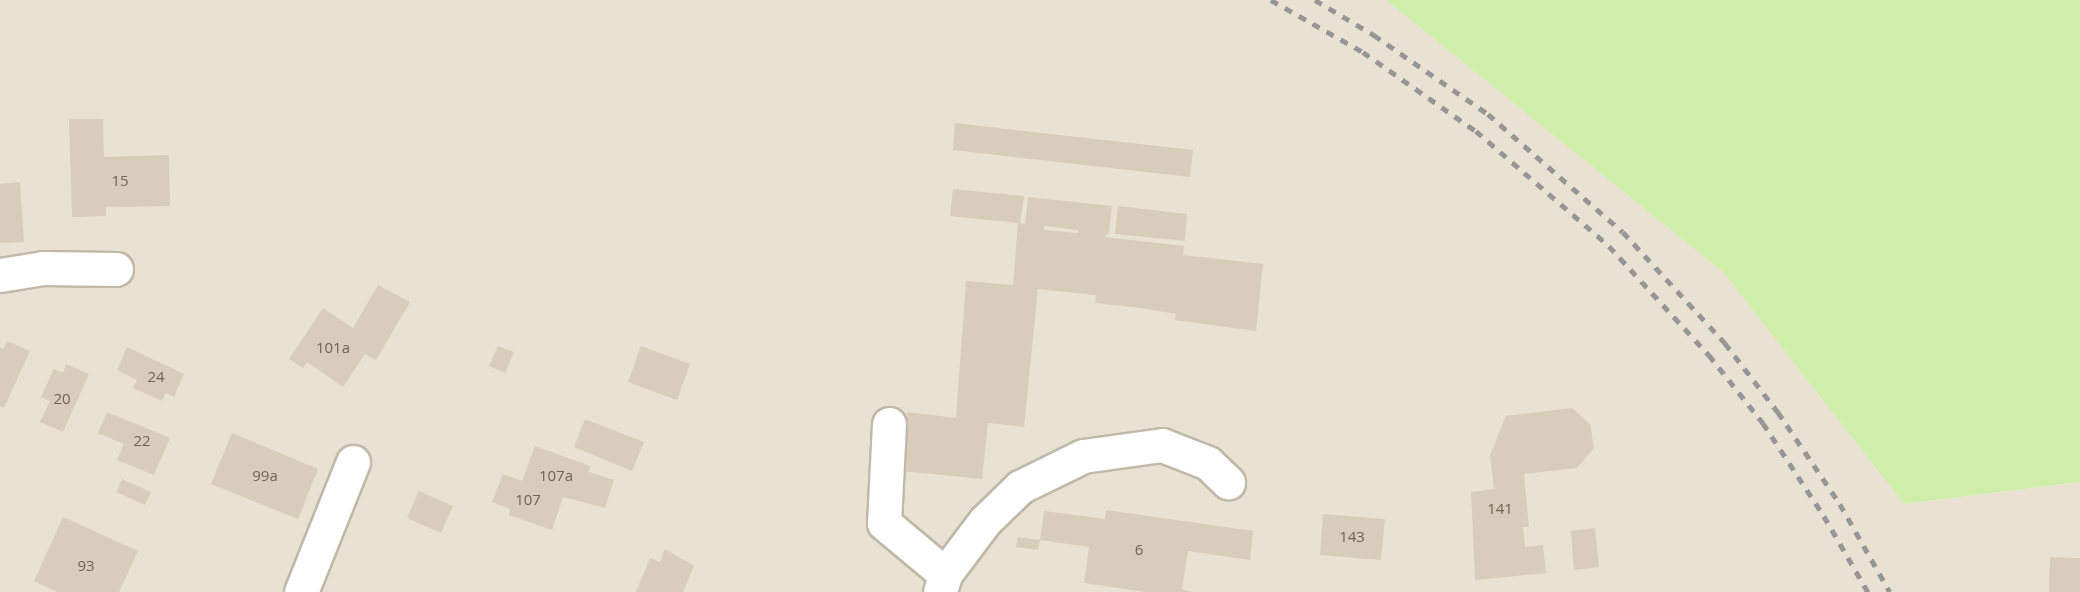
<!DOCTYPE html>
<html>
<head>
<meta charset="utf-8">
<style>
  body { margin:0 }
  #map { position:relative; width:2080px; height:592px; overflow:hidden; background:#f5f0e6; font-family:"Open Sans",sans-serif }
  div>[style] { position:absolute }
  .residential>* { inset:0; background:#e9e2d3 }
  .green>* { inset:0; background:#cfeeaa }
  .building>* { inset:0; background:#d8ccba }
  .roads { filter:drop-shadow(2px 0 #c1b8a7) drop-shadow(-2px 0 #c1b8a7) drop-shadow(0 2px #c1b8a7) drop-shadow(0 -2px #c1b8a7) }
  .minor>* { height:33px; margin:-16.5px; padding:0 16.5px; transform-origin:16.5px; border-radius:16.5px; background:#fff }
  .rail>* { height:4.5px; margin-top:-2.25px; transform-origin:0; background:repeating-linear-gradient(90deg,#969696 0 8px,transparent 0 16px) }
  span { translate:-50% -50%; white-space:nowrap; text-align:center; line-height:1.15; -webkit-text-stroke:4.5px #fff; paint-order:stroke }
  .number-label { font-size:15px; color:#6c6456 }
  .number-label span { -webkit-text-stroke-width:0 }
</style>
</head>
<body>
<div id="map">
  <div class="residential">
    <i style="clip-path:polygon(0 0,1386px 0,1723px 272px,1904px 504px,2080px 482px,2080px 592px,0 592px)"></i>
  </div>
  <div class="green">
    <i style="clip-path:polygon(1386px 0,2080px 0,2080px 482px,1904px 504px,1723px 272px)"></i>
  </div>
  <div class="building">
    <i style="clip-path:polygon(69px 119px,103px 119px,104px 157px,169px 155px,170px 206px,106px 207px,106px 216px,72px 217px)"></i>
    <i style="clip-path:polygon(955px 123px,1193px 150px,1190px 177px,953px 150px)"></i>
    <i style="clip-path:polygon(20px 182px,24px 242px,0 243px,0 184px)"></i>
    <i style="clip-path:polygon(evenodd,953px 189px,1024px 196px,1020px 223px,1025px 224px,1028px 197px,1112px 206px,1109px 233px,1104px 237px,1184px 246px,1183px 255px,1263px 264px,1256px 331px,1175px 320px,1176px 314px,1141px 308px,1095px 303px,1096px 295px,1038px 289px,1024px 427px,988px 423px,982px 479px,901px 471px,907px 412px,956px 418px,966px 281px,1013px 285px,1018px 223px,950px 216px,953px 189px,1044px 226px,1078px 230px,1078px 233px,1044px 230px,1044px 226px)"></i>
    <i style="clip-path:polygon(1118px 206px,1187px 214px,1185px 241px,1115px 234px)"></i>
    <i style="clip-path:polygon(378px 285px,410px 302px,376px 360px,365px 354px,343px 387px,307px 362px,303px 368px,289px 359px,323px 308px,353px 328px)"></i>
    <i style="clip-path:polygon(7px 341px,30px 351px,4px 408px,0 406px,0 347px,3px 349px)"></i>
    <i style="clip-path:polygon(498px 346px,514px 352px,505px 373px,489px 366px)"></i>
    <i style="clip-path:polygon(641px 346px,690px 364px,677px 400px,628px 382px)"></i>
    <i style="clip-path:polygon(127px 347px,184px 374px,174px 397px,166px 393px,162px 401px,133px 388px,137px 380px,117px 370px)"></i>
    <i style="clip-path:polygon(66px 364px,89px 374px,63px 432px,40px 422px,50px 401px,41px 397px,54px 369px,63px 373px)"></i>
    <i style="clip-path:polygon(1572px 408px,1590px 424px,1594px 448px,1577px 468px,1524px 474px,1529px 527px,1523px 527px,1525px 547px,1543px 545px,1546px 573px,1475px 580px,1471px 492px,1494px 489px,1490px 455px,1506px 416px)"></i>
    <i style="clip-path:polygon(107px 412px,170px 438px,154px 475px,117px 460px,124px 444px,98px 433px)"></i>
    <i style="clip-path:polygon(585px 419px,644px 442px,632px 471px,574px 447px)"></i>
    <i style="clip-path:polygon(232px 433px,318px 469px,298px 519px,211px 484px)"></i>
    <i style="clip-path:polygon(535px 446px,590px 466px,589px 472px,614px 480px,605px 508px,563px 497px,552px 530px,509px 515px,510px 509px,492px 502px,503px 474px,522px 481px)"></i>
    <i style="clip-path:polygon(122px 479px,151px 492px,145px 505px,116px 492px)"></i>
    <i style="clip-path:polygon(419px 491px,453px 506px,441px 533px,407px 518px)"></i>
    <i style="clip-path:polygon(1106px 510px,1253px 531px,1250px 560px,1188px 551px,1182px 589px,1191px 592px,1145px 592px,1084px 583px,1089px 547px,1040px 540px,1044px 511px,1105px 519px)"></i>
    <i style="clip-path:polygon(1323px 514px,1385px 519px,1381px 560px,1320px 555px)"></i>
    <i style="clip-path:polygon(63px 517px,138px 551px,119px 592px,57px 592px,34px 581px)"></i>
    <i style="clip-path:polygon(1595px 528px,1599px 567px,1574px 570px,1571px 531px)"></i>
    <i style="clip-path:polygon(1018px 537px,1040px 540px,1038px 550px,1016px 547px)"></i>
    <i style="clip-path:polygon(665px 549px,694px 566px,683px 592px,636px 592px,650px 558px,660px 562px)"></i>
    <i style="clip-path:polygon(2050px 557px,2080px 558px,2080px 592px,2049px 592px)"></i>
  </div>
  <div class="roads">
    <div class="minor">
      <i style="left:0;top:275px;width:44px;rotate:-9.2deg"></i>
      <i style="left:43px;top:268px;width:73px;rotate:0.8deg"></i>
      <i style="left:889px;top:424px;width:99px;rotate:92.9deg"></i>
      <i style="left:884px;top:523px;width:80px;rotate:39.9deg"></i>
      <i style="left:301px;top:592px;width:140px;rotate:-68.2deg"></i>
      <i style="left:940px;top:592px;width:19px;rotate:-74deg"></i>
      <i style="left:945px;top:574px;width:66px;rotate:-53deg"></i>
      <i style="left:985px;top:521px;width:49px;rotate:-44.2deg"></i>
      <i style="left:1020px;top:487px;width:70px;rotate:-26.2deg"></i>
      <i style="left:1083px;top:456px;width:80px;rotate:-7.9deg"></i>
      <i style="left:1162px;top:445px;width:49px;rotate:21.4deg"></i>
      <i style="left:1208px;top:463px;width:28px;rotate:44deg"></i>
    </div>
  </div>
  <div class="rail">
    <i style="left:1271px;top:0;width:106px;rotate:29.5deg"></i>
    <i style="left:1363px;top:52px;width:138px;rotate:35deg"></i>
    <i style="left:1476px;top:131px;width:176px;rotate:40.8deg"></i>
    <i style="left:1609px;top:246px;width:148px;rotate:47.5deg"></i>
    <i style="left:1709px;top:355px;width:87px;rotate:51.5deg"></i>
    <i style="left:1763px;top:423px;width:111px;rotate:56.7deg"></i>
    <i style="left:1824px;top:516px;width:88px;rotate:59.9deg"></i>
    <i style="left:1315px;top:0;width:69px;rotate:30.7deg"></i>
    <i style="left:1374px;top:35px;width:139px;rotate:34.7deg"></i>
    <i style="left:1488px;top:114px;width:179px;rotate:41.2deg"></i>
    <i style="left:1623px;top:232px;width:151px;rotate:47.4deg"></i>
    <i style="left:1725px;top:343px;width:87px;rotate:52.5deg"></i>
    <i style="left:1778px;top:412px;width:111px;rotate:56deg"></i>
    <i style="left:1840px;top:504px;width:101px;rotate:60.4deg"></i>
  </div>
  <div class="number-label">
    <span style="left:120px;top:181px">15</span>
    <span style="left:333px;top:348px">101a</span>
    <span style="left:156px;top:377px">24</span>
    <span style="left:62px;top:399px">20</span>
    <span style="left:142px;top:441px">22</span>
    <span style="left:265px;top:476px">99a</span>
    <span style="left:556px;top:476px">107a</span>
    <span style="left:528px;top:500px">107</span>
    <span style="left:1500px;top:509px">141</span>
    <span style="left:1352px;top:537px">143</span>
    <span style="left:1139px;top:550px">6</span>
    <span style="left:86px;top:566px">93</span>
  </div>
</div>
</body>
</html>
